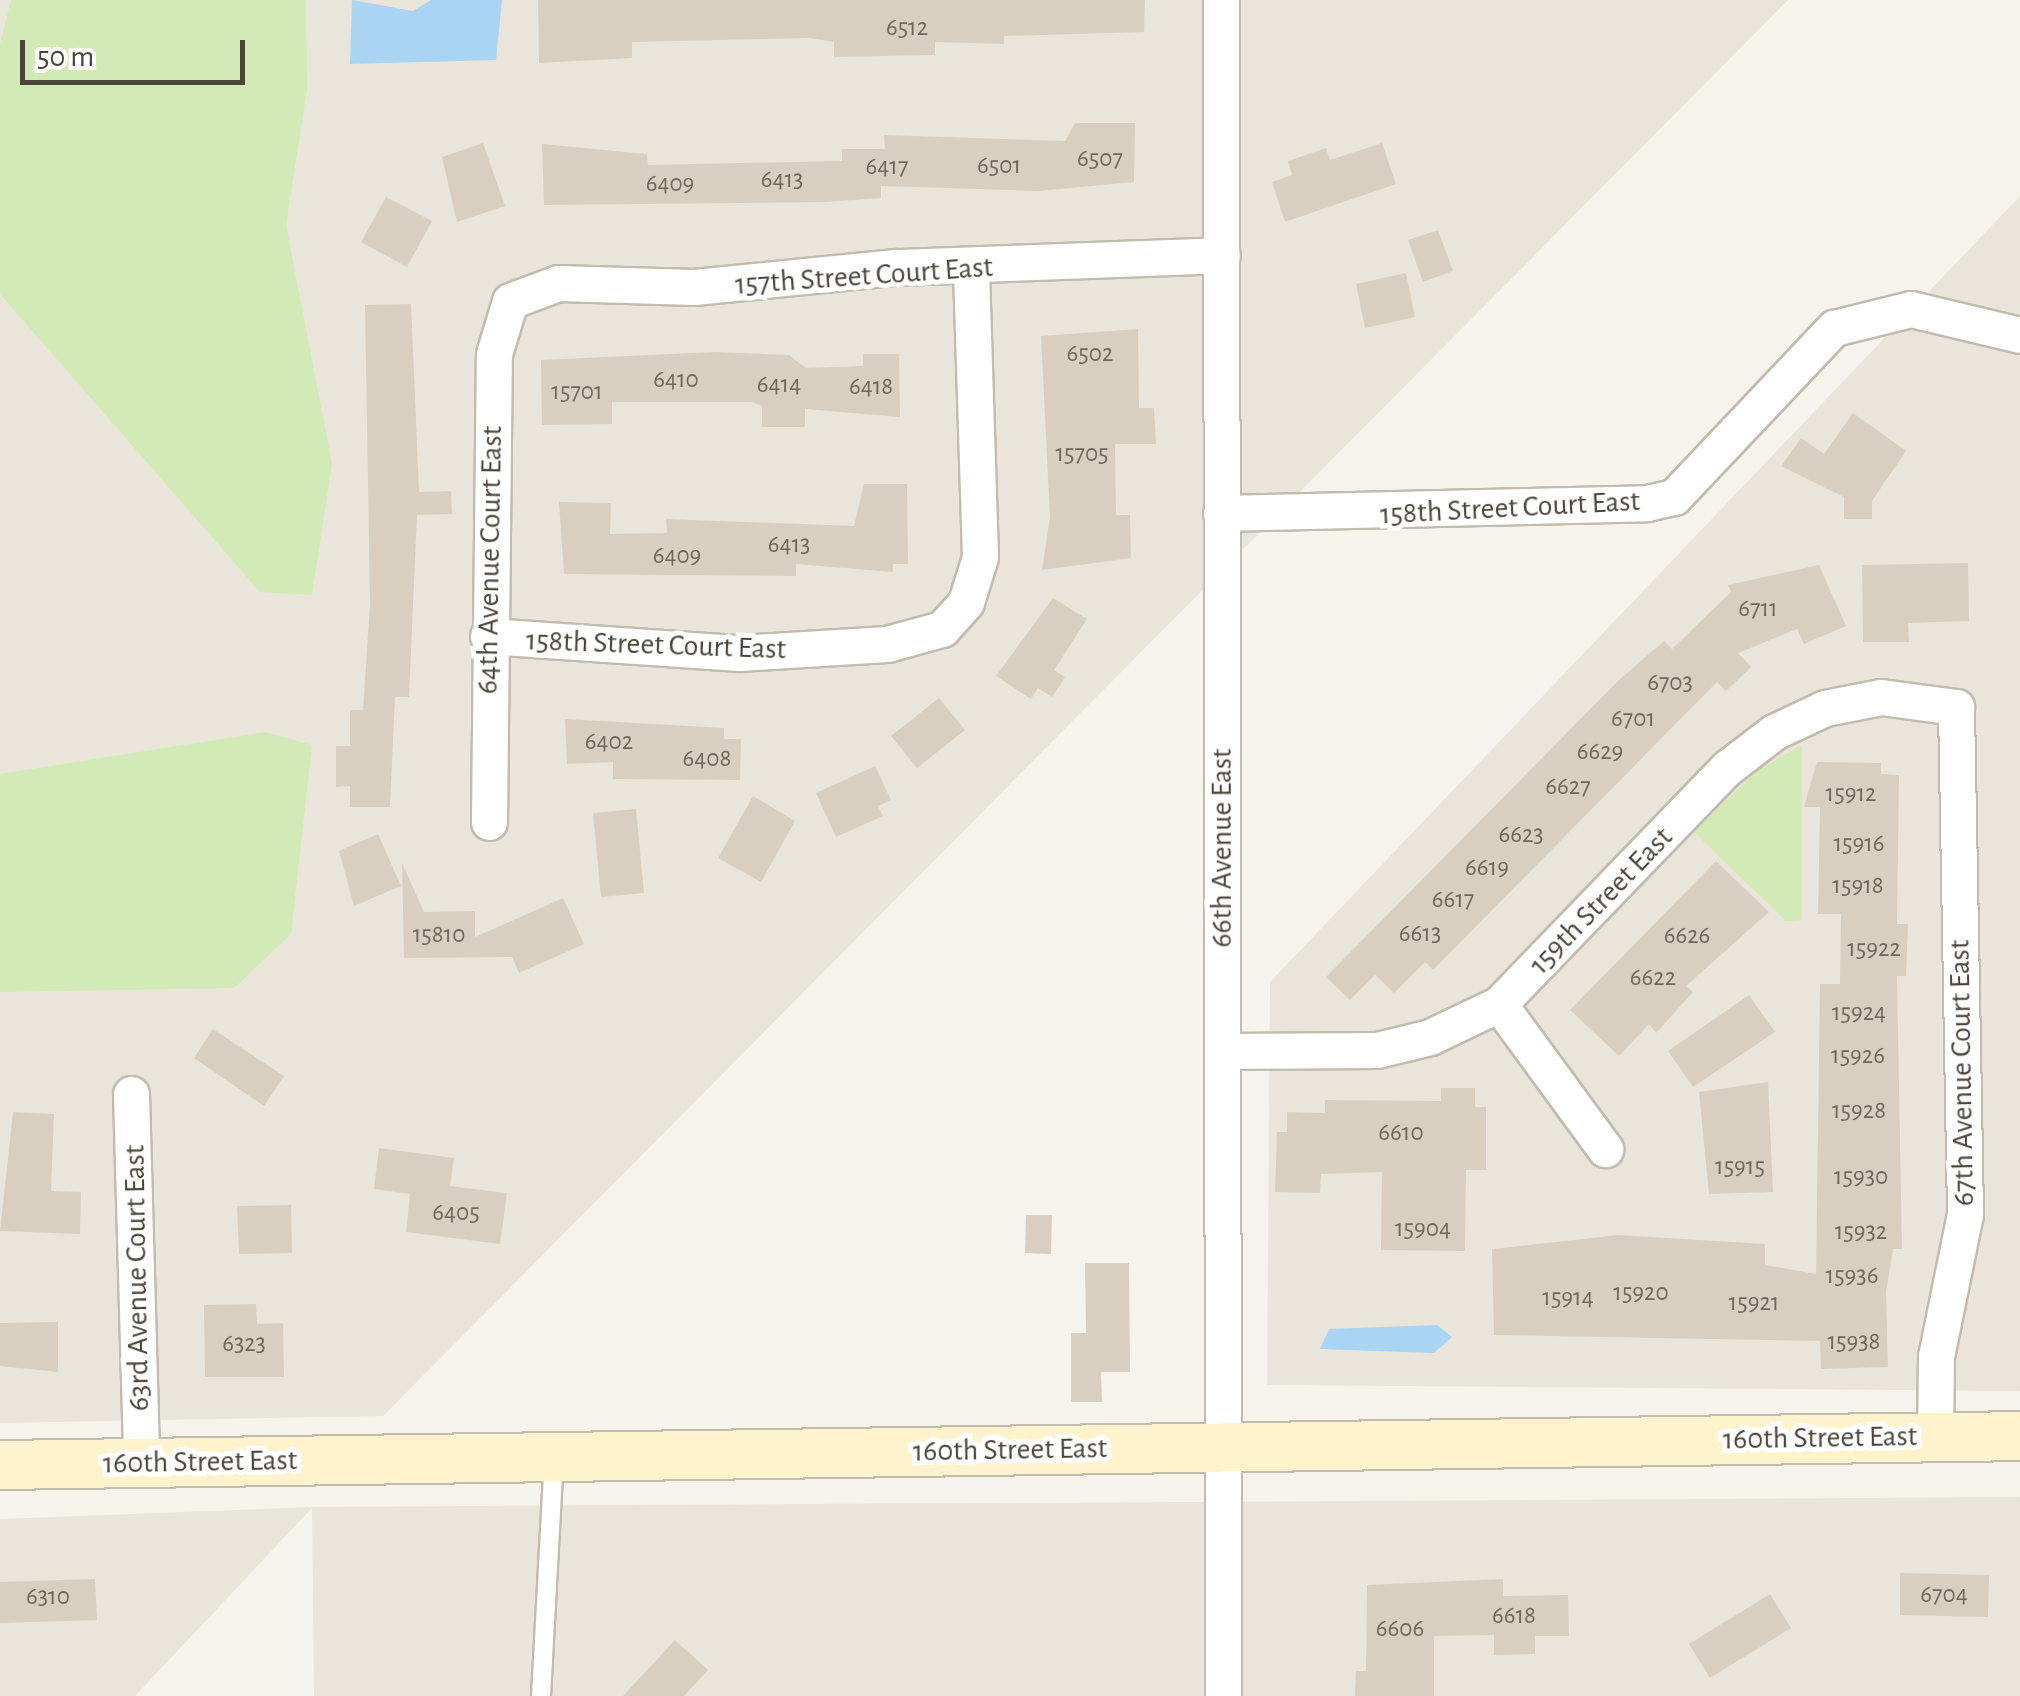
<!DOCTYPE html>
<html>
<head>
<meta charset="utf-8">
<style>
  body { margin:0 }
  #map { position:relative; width:2020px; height:1696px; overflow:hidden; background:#f6f3ec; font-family:"Alegreya Sans",sans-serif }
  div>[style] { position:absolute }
  .residential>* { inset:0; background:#eae5da }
  .green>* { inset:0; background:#d2eab5 }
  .water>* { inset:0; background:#a9d4f2 }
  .building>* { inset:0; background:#d8cfc1 }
  .roads { filter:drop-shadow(2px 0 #c2bbae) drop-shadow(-2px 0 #c2bbae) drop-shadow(0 2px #c2bbae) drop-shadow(0 -2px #c2bbae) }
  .service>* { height:18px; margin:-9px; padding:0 9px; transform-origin:9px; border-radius:9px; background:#fff }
  .minor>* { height:35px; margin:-17.5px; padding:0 17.5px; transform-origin:17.5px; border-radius:17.5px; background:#fff }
  .secondary>* { height:48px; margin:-24px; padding:0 24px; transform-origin:24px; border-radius:24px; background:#fff3cd }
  span { translate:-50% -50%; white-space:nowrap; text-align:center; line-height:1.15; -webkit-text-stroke:10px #fff; paint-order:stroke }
  .number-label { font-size:25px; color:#6e675b }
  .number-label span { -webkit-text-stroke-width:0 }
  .street-label { font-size:30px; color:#4b4439 }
  .scale { position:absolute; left:20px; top:40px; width:225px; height:45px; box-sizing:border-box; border:5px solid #4b4439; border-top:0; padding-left:12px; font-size:30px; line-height:35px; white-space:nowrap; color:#4b4439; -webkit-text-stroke:8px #fff; paint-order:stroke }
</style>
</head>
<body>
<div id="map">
  <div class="residential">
    <i style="clip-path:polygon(0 0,1788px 0,383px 1416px,0 1423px)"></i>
    <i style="clip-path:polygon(2020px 196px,2020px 1391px,1267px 1385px,1270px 982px)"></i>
    <i style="clip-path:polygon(2020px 1497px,2020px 1696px,314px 1696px,312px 1508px,135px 1696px,0 1696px,0 1519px,313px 1507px)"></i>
  </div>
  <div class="green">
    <i style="clip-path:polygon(11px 0,306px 0,307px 89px,286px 225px,332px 464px,312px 595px,260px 592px,0 294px,0 44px)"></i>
    <i style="clip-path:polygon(265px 732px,312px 745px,291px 934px,234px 988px,0 992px,0 774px)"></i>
    <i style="clip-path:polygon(1802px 745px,1802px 920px,1786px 921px,1694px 832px,1758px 770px)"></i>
  </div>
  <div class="water">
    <i style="clip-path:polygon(352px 0,413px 11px,431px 0,502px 0,496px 60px,350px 64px)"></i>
    <i style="clip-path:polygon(1437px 1325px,1452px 1337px,1434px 1353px,1320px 1349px,1329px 1329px)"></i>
  </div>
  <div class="building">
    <i style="clip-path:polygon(538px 0,1145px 0,1144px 32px,1004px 36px,1004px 44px,935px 42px,935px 55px,834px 57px,834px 42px,809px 38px,632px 42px,632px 58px,539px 63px)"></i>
    <i style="clip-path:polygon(1075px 123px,1135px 123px,1134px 182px,1038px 191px,881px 186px,881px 198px,825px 202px,544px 205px,542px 144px,647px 154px,648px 165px,842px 161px,842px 149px,885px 149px,884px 135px,1065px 141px)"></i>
    <i style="clip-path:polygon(483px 143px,505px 206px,457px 222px,442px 157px)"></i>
    <i style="clip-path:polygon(1382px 143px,1396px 184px,1285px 222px,1272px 182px,1292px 175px,1288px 161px,1326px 148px,1330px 160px)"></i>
    <i style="clip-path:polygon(386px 197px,432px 221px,407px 267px,361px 242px)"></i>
    <i style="clip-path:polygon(1438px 230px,1453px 271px,1423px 282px,1408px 240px)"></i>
    <i style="clip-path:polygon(1406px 273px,1415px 317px,1365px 328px,1356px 284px)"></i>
    <i style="clip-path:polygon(411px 304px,419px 492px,451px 491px,452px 514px,417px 515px,409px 697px,395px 697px,390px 807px,350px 807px,350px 786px,336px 787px,336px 746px,350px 746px,350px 710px,363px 710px,370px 604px,365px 305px)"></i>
    <i style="clip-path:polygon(1138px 329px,1139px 408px,1154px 408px,1156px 444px,1115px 444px,1116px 515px,1130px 515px,1131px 558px,1042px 570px,1050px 517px,1041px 336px)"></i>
    <i style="clip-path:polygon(714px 352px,789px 355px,806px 368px,863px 366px,863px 354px,899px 354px,900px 417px,805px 409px,805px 427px,762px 427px,762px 406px,752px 402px,612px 402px,612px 424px,542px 425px,541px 360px)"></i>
    <i style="clip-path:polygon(1853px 413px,1906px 451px,1872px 501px,1872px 519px,1844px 519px,1844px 497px,1781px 466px,1801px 438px,1824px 454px)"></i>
    <i style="clip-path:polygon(864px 484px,907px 484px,908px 564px,893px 564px,893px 572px,796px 564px,796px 576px,564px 574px,559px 502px,611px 503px,610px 534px,667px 533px,666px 519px,854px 526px)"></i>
    <i style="clip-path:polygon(1968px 563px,1969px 621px,1908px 623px,1909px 642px,1863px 642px,1862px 565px)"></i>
    <i style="clip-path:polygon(1819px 565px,1846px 626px,1804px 644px,1797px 629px,1738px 653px,1751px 667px,1726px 691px,1717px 682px,1433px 970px,1425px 962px,1394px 993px,1375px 975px,1350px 1000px,1326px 977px,1620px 679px,1664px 641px,1672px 649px,1731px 592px,1728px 585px)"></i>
    <i style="clip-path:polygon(1053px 598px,1087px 619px,1054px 670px,1065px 677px,1052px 697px,1038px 688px,1031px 699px,996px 676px)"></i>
    <i style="clip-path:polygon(939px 698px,965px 730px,917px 768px,891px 736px)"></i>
    <i style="clip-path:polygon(565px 719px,724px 728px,724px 739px,741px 739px,740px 780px,613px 779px,613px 762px,567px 764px)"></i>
    <i style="clip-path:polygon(1817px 762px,1881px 763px,1881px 774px,1899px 775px,1897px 924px,1908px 924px,1906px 976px,1897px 976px,1902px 1249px,1893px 1249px,1886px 1292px,1888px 1367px,1821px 1369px,1820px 1341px,1494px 1335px,1492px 1249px,1618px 1235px,1765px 1244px,1765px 1265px,1816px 1274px,1820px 984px,1840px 984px,1841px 914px,1818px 914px,1820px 807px,1804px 807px)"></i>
    <i style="clip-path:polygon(875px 766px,891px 800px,878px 806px,883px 816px,836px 837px,816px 793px)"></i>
    <i style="clip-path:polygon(753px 796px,795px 821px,761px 882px,718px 858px)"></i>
    <i style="clip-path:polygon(636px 809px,644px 893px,601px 897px,593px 813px)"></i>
    <i style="clip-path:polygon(378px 834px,401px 886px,354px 906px,339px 851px)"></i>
    <i style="clip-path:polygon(1716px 861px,1769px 912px,1686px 986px,1693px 992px,1656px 1033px,1649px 1024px,1619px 1056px,1570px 1010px)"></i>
    <i style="clip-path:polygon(402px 863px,424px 912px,475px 911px,475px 937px,563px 898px,584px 944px,519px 973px,512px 957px,404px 958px)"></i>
    <i style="clip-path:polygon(1749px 995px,1775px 1032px,1693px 1087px,1668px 1051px)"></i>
    <i style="clip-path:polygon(213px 1029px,284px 1076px,264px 1106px,194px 1058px)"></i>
    <i style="clip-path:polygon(1768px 1082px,1773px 1192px,1709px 1194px,1699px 1092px)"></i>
    <i style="clip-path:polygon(1441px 1088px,1475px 1088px,1475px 1107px,1486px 1107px,1486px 1170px,1466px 1170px,1465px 1251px,1381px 1250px,1382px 1172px,1321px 1174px,1320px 1193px,1275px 1192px,1277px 1132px,1287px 1132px,1287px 1112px,1325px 1113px,1325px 1100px,1441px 1101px)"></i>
    <i style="clip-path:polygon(13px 1112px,54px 1114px,51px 1191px,81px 1192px,80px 1234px,0 1231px)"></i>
    <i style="clip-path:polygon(379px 1148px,454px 1158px,450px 1186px,507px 1193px,500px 1244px,406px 1232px,410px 1194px,374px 1189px)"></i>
    <i style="clip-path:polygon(291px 1205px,292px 1253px,239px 1254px,237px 1206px)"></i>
    <i style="clip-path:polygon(1026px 1215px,1052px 1215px,1051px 1254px,1025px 1253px)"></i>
    <i style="clip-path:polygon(1085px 1263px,1129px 1263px,1130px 1372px,1101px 1372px,1102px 1402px,1071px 1402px,1071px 1333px,1086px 1333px)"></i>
    <i style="clip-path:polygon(256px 1304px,257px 1324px,283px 1323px,284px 1377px,205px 1377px,204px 1305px)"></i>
    <i style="clip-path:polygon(58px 1322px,58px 1372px,0 1366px,0 1323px)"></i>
    <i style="clip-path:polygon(1900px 1573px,1989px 1575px,1988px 1617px,1900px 1615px)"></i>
    <i style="clip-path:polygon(95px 1579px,97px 1620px,0 1623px,0 1582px)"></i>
    <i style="clip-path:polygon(1503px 1579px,1503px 1596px,1568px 1595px,1569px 1636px,1535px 1636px,1535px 1654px,1494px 1655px,1494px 1635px,1434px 1636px,1434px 1696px,1355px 1696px,1356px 1671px,1366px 1671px,1367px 1585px)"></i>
    <i style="clip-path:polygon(1770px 1594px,1791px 1628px,1710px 1678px,1689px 1644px)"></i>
    <i style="clip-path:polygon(675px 1640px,708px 1670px,684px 1696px,623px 1696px)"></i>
  </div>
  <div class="roads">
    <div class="service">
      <i style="left:541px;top:1696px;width:238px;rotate:-86.9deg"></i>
    </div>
    <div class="minor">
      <i style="left:1221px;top:0;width:1696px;rotate:89.93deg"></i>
      <i style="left:1221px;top:513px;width:426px;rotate:-1.3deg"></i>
      <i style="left:1647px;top:503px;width:28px;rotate:-13deg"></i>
      <i style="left:1674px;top:497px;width:233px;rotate:-46.6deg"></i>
      <i style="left:1834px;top:328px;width:79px;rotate:-13.9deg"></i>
      <i style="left:1911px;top:309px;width:112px;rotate:13.4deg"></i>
      <i style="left:488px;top:636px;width:252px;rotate:3.9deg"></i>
      <i style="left:739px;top:653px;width:148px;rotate:-3.5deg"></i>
      <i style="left:887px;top:644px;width:57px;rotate:-15.3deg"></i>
      <i style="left:942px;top:629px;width:36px;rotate:-48deg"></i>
      <i style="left:966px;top:602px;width:47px;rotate:-72.7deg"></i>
      <i style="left:980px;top:557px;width:289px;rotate:-91.8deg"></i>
      <i style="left:489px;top:822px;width:468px;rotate:-89.4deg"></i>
      <i style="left:494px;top:354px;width:55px;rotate:-73.2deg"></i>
      <i style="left:510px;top:301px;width:51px;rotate:-20.6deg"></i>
      <i style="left:558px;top:283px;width:136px;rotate:1.7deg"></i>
      <i style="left:694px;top:287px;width:203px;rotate:-5.7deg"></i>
      <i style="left:896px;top:267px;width:326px;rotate:-2.1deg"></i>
      <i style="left:1499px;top:1004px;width:180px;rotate:53.8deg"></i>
      <i style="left:1222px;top:1051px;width:155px;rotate:-0.4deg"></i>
      <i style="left:1377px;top:1050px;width:55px;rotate:-13.8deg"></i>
      <i style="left:1430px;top:1037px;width:76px;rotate:-25.6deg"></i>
      <i style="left:1499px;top:1004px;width:328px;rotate:-46deg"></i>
      <i style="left:1727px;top:768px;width:59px;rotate:-37.5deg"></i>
      <i style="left:1774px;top:732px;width:56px;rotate:-25.2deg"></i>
      <i style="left:1825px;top:708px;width:57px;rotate:-11.1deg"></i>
      <i style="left:1881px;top:697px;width:76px;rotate:7.6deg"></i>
      <i style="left:1956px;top:707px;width:507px;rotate:88.98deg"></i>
      <i style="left:1965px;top:1214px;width:145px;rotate:101.5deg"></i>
      <i style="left:1936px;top:1356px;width:81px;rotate:90.7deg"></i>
      <i style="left:131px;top:1094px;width:369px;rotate:88.4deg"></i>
    </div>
    <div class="secondary">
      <i style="left:0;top:1465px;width:2020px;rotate:-0.82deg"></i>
    </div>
  </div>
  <div class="number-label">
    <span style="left:907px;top:28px">6512</span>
    <span style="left:1100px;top:159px">6507</span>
    <span style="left:999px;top:166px">6501</span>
    <span style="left:887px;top:167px">6417</span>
    <span style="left:782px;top:180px">6413</span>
    <span style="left:670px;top:184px">6409</span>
    <span style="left:1090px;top:354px">6502</span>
    <span style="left:676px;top:380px">6410</span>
    <span style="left:779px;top:385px">6414</span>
    <span style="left:871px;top:387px">6418</span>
    <span style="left:577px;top:392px">15701</span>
    <span style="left:1082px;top:454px">15705</span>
    <span style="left:789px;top:545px">6413</span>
    <span style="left:677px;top:556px">6409</span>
    <span style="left:1758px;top:609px">6711</span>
    <span style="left:1670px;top:683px">6703</span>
    <span style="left:1633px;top:719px">6701</span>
    <span style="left:609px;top:742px">6402</span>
    <span style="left:1600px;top:752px">6629</span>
    <span style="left:707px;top:759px">6408</span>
    <span style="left:1568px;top:787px">6627</span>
    <span style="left:1851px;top:794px">15912</span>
    <span style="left:1521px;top:835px">6623</span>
    <span style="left:1859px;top:844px">15916</span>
    <span style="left:1487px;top:868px">6619</span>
    <span style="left:1858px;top:886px">15918</span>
    <span style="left:1453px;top:900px">6617</span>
    <span style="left:1420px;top:934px">6613</span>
    <span style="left:439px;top:935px">15810</span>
    <span style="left:1687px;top:936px">6626</span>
    <span style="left:1874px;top:949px">15922</span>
    <span style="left:1653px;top:978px">6622</span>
    <span style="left:1859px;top:1013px">15924</span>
    <span style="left:1858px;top:1056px">15926</span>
    <span style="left:1859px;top:1111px">15928</span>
    <span style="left:1401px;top:1133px">6610</span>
    <span style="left:1740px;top:1167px">15915</span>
    <span style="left:1861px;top:1177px">15930</span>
    <span style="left:456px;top:1213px">6405</span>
    <span style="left:1423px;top:1229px">15904</span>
    <span style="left:1861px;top:1232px">15932</span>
    <span style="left:1852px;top:1276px">15936</span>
    <span style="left:1641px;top:1293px">15920</span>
    <span style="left:1568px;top:1298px">15914</span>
    <span style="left:1754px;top:1303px">15921</span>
    <span style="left:1854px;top:1342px">15938</span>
    <span style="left:244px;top:1344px">6323</span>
    <span style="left:1944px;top:1595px">6704</span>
    <span style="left:48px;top:1597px">6310</span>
    <span style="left:1514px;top:1616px">6618</span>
    <span style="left:1400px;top:1629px">6606</span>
  </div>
  <div class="street-label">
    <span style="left:864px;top:276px;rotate:-4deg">157th Street Court East</span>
    <span style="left:1510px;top:508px;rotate:-3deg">158th Street Court East</span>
    <span style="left:490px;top:560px;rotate:-89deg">64th Avenue Court East</span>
    <span style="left:656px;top:645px;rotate:2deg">158th Street Court East</span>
    <span style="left:1222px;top:848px;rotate:-90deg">66th Avenue East</span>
    <span style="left:1601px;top:901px;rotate:-46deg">159th Street East</span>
    <span style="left:1962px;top:1073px;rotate:-91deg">67th Avenue Court East</span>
    <span style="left:137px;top:1278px;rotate:-91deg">63rd Avenue Court East</span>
    <span style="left:1820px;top:1438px;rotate:-1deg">160th Street East</span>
    <span style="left:1010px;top:1450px;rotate:-1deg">160th Street East</span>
    <span style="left:200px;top:1462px;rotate:-1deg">160th Street East</span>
  </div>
  <div class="scale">50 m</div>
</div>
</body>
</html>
